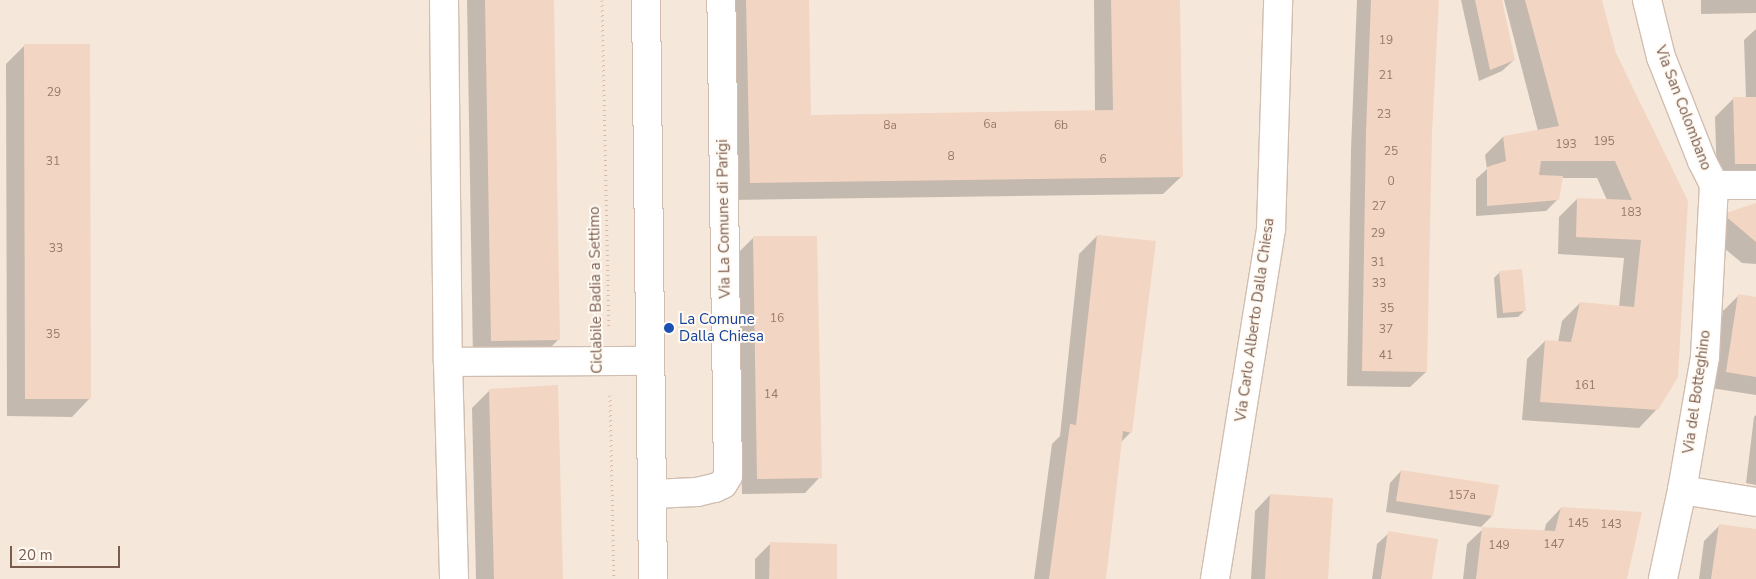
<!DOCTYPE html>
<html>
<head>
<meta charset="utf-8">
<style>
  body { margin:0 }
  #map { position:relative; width:1756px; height:579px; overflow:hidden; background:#fdf6ec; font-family:"Nunito Sans",sans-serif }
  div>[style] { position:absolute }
  .residential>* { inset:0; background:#f5e8da }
  .shadow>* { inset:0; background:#0003 }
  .building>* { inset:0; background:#f3d5c3 }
  .path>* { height:3px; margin-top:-1.5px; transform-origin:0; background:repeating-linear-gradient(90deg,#d9b8a5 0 1px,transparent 0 5px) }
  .roads { filter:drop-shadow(1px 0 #d1beb0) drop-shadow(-1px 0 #d1beb0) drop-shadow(0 1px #d1beb0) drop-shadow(0 -1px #d1beb0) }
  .minor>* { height:28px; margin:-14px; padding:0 14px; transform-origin:14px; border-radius:14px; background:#fff }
  .dots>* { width:14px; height:14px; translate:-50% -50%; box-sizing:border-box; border:2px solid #fffaf3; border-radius:50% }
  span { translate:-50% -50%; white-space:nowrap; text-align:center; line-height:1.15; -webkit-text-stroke:4px #fffaf3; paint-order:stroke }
  .number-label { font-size:12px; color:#987a6a }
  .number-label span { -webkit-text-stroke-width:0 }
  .street-label { font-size:15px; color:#7a5c4d }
  .transit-label { font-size:15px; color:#164399 }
  .left { translate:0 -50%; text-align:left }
  .scale { position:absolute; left:10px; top:546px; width:110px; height:22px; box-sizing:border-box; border:2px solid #7a5c4d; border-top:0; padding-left:6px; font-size:15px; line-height:18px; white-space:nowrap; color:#7a5c4d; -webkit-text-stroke:4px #fffaf3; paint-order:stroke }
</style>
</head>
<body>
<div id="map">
  <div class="residential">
    <i style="clip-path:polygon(0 0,1756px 0,1756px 579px,0 579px)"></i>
  </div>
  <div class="shadow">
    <i style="clip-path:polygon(467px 0,553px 0,559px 339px,541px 357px,473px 359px)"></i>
    <i style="clip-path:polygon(728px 0,808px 0,810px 116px,1095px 112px,1094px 0,1178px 0,1182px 176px,1163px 194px,732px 200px)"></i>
    <i style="clip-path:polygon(1357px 0,1438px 0,1430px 134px,1426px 372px,1410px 387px,1347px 386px,1351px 149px)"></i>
    <i style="clip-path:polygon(1461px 0,1501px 0,1514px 60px,1502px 71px,1479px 81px)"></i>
    <i style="clip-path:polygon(1504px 0,1600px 0,1615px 53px,1687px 201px,1657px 409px,1639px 428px,1522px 420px,1527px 359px,1545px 341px,1558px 342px,1562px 321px,1580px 303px,1619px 307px,1624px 258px,1558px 254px,1559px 217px,1577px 199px,1607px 200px,1597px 178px,1561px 178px,1558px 199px,1546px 211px,1476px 216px,1476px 179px,1487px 169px,1485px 155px,1503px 137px,1538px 131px)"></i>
    <i style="clip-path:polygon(1701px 0,1756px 0,1756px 13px,1701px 14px)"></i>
    <i style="clip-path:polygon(1756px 29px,1756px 181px,1717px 182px,1715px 117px,1734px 98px,1746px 98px,1744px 40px)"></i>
    <i style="clip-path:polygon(24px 46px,90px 398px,72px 417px,7px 416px,6px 64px)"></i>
    <i style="clip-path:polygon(1756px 204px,1756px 264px,1742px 263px,1706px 233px,1723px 215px)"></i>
    <i style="clip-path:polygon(1097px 236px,1131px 432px,1120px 443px,1105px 579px,1034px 579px,1052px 444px,1060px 436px,1079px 254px)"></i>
    <i style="clip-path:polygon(753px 238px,820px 477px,805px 493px,742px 494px,738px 253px)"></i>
    <i style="clip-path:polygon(1500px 272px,1524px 311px,1518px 317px,1497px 318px,1494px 278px)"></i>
    <i style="clip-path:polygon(1739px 295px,1756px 298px,1756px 395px,1711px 388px,1723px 311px)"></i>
    <i style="clip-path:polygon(490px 390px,561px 579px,476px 579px,472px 408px)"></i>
    <i style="clip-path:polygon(1756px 415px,1756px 485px,1746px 483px,1754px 417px)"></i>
    <i style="clip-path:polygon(1401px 471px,1492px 516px,1481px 527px,1386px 512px,1390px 483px)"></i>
    <i style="clip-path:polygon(1270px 495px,1327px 579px,1251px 579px,1255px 511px)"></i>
    <i style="clip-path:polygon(1561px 508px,1625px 579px,1463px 579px,1467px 544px,1483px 529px,1544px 532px,1546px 524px)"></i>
    <i style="clip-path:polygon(1720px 525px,1756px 531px,1756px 579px,1699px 579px,1704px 541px)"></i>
    <i style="clip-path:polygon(1389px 533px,1431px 579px,1372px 579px,1377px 544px)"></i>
    <i style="clip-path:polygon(771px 543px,835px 579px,755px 579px,755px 559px)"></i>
  </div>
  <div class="building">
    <i style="clip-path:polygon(485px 0,554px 0,560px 340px,491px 341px)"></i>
    <i style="clip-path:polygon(746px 0,809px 0,811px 115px,1113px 110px,1111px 0,1180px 0,1183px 177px,750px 183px)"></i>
    <i style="clip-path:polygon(1371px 0,1439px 0,1432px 134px,1427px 372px,1362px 371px,1366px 132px)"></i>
    <i style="clip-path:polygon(1475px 0,1502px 0,1515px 60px,1490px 70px)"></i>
    <i style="clip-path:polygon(1525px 0,1602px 0,1616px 53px,1688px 201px,1678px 377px,1658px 410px,1540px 402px,1545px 340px,1571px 342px,1580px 302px,1634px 307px,1641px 240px,1576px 237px,1577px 198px,1632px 200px,1615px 161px,1541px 161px,1539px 175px,1563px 176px,1559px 200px,1487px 206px,1487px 167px,1506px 161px,1503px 136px,1559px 126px)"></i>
    <i style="clip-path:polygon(24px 44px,90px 44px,91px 399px,25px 399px)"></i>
    <i style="clip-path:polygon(1733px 97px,1756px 97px,1756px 164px,1735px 164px)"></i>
    <i style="clip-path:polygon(1756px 203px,1756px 242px,1723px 214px)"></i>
    <i style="clip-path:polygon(1097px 235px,1156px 241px,1132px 433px,1123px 431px,1106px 579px,1049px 579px,1070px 424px,1076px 425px)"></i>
    <i style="clip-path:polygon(753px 236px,817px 236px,822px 478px,757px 479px)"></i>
    <i style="clip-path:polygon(1522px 269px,1526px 311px,1503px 313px,1499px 271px)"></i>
    <i style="clip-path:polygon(1738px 294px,1756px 297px,1756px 377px,1726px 372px)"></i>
    <i style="clip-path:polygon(558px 385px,563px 579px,494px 579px,489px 389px)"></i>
    <i style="clip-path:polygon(1401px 470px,1499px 485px,1493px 516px,1396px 501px)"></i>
    <i style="clip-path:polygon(1270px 494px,1333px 498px,1328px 579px,1265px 579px)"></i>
    <i style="clip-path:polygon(1561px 507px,1642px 512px,1627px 579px,1476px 579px,1482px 527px,1555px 531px)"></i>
    <i style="clip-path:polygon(1719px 524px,1756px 529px,1756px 579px,1711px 579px)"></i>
    <i style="clip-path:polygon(1388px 531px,1438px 539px,1432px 579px,1381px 579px)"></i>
    <i style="clip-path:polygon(770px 542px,837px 544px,837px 579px,769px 579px)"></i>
  </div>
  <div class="path">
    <i style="left:602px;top:0;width:328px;rotate:88.8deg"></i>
    <i style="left:610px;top:395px;width:184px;rotate:88.8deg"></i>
  </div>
  <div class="roads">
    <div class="minor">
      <i style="left:444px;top:0;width:362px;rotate:89.4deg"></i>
      <i style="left:448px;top:362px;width:217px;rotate:88.4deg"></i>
      <i style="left:646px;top:0;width:579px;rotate:89.31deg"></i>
      <i style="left:1647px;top:0;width:59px;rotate:76.2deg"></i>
      <i style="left:1661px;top:57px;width:112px;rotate:68.5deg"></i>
      <i style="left:1702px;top:161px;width:27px;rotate:63deg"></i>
      <i style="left:1714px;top:185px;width:172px;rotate:93deg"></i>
      <i style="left:1705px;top:357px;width:135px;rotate:99.8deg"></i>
      <i style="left:1682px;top:490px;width:91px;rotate:102.1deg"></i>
      <i style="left:1714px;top:185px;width:42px"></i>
      <i style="left:448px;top:362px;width:202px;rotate:-0.3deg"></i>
      <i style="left:1682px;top:490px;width:75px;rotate:9.2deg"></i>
      <i style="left:652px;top:494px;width:45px;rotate:-2.5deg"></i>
      <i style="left:697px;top:492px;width:18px;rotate:-13deg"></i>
      <i style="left:715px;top:488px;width:9px;rotate:-27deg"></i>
      <i style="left:723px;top:484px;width:9px;rotate:-58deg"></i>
      <i style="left:728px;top:476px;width:476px;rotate:-90.8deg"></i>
      <i style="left:1215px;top:579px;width:354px;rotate:-80.9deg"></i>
      <i style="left:1271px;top:229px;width:229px;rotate:-88.2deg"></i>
    </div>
  </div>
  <div class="dots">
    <i style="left:669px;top:328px;background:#1a4fb4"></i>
  </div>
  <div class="number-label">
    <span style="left:1386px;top:41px">19</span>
    <span style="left:1386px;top:76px">21</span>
    <span style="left:54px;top:93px">29</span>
    <span style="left:1384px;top:115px">23</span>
    <span style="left:990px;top:125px">6a</span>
    <span style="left:890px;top:126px">8a</span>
    <span style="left:1061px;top:126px">6b</span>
    <span style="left:1604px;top:142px">195</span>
    <span style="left:1566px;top:145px">193</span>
    <span style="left:1391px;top:152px">25</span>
    <span style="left:951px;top:157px">8</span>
    <span style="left:1103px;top:160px">6</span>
    <span style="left:53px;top:162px">31</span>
    <span style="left:1391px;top:182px">0</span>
    <span style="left:1379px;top:207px">27</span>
    <span style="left:1631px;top:213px">183</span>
    <span style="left:1378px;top:234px">29</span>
    <span style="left:56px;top:249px">33</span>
    <span style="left:1378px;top:263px">31</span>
    <span style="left:1379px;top:284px">33</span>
    <span style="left:1387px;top:309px">35</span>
    <span style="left:777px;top:319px">16</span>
    <span style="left:1386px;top:330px">37</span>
    <span style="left:53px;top:335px">35</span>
    <span style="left:1386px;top:356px">41</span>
    <span style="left:1585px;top:386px">161</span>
    <span style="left:771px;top:395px">14</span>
    <span style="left:1462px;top:496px">157a</span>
    <span style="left:1578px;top:524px">145</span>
    <span style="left:1611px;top:525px">143</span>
    <span style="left:1554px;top:545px">147</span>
    <span style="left:1499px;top:546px">149</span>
  </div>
  <div class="street-label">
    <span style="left:1683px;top:108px;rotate:69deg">Via San Colombano</span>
    <span style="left:724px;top:219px;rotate:-91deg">Via La Comune di Parigi</span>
    <span style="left:596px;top:290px;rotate:-91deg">Ciclabile Badia a Settimo</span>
    <span style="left:1255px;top:320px;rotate:-82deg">Via Carlo Alberto Dalla Chiesa</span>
    <span style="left:1697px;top:392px;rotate:-82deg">Via del Botteghino</span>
  </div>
  <div class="transit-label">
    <span class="left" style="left:679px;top:328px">La Comune<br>Dalla Chiesa</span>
  </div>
  <div class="scale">20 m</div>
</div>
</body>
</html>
